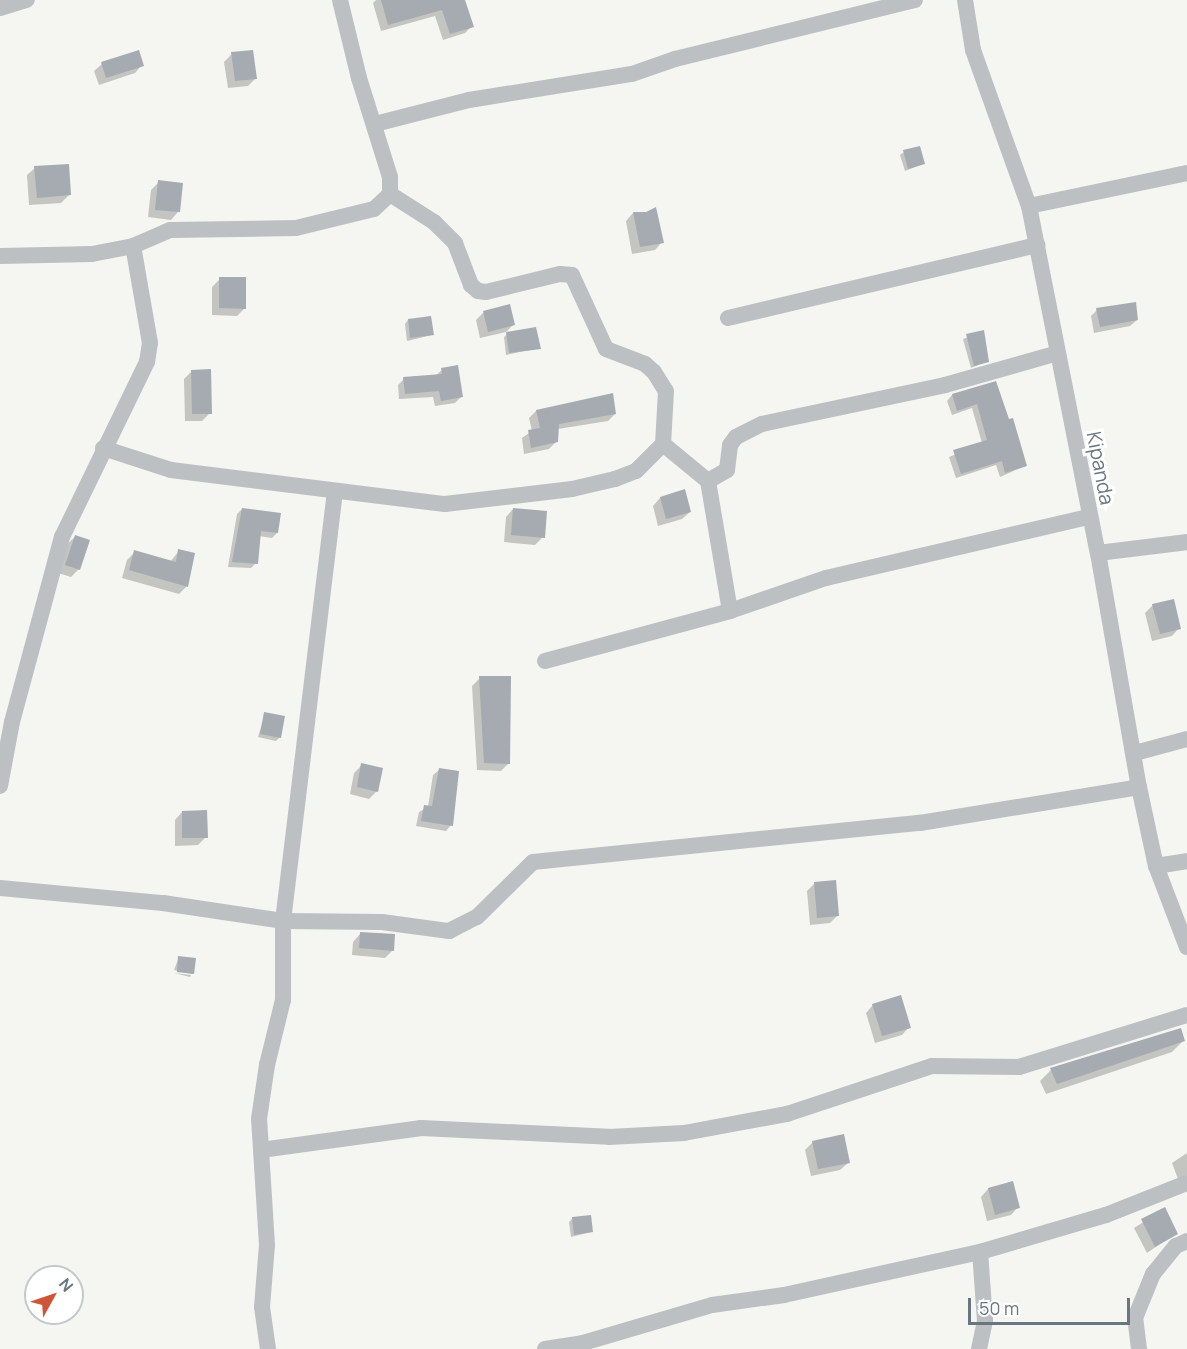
<!DOCTYPE html>
<html>
<head>
<meta charset="utf-8">
<style>
  body { margin:0 }
  #map { position:relative; width:1187px; height:1349px; overflow:hidden; background:#f5f5f2; font-family:Manrope,sans-serif }
  div>[style] { position:absolute }
  .shadow>* { inset:0; background:#0003 }
  .building>* { inset:0; background:#a5abb0 }
  .street>* { height:16px; margin:-8px; padding:0 8px; transform-origin:8px; border-radius:8px; background:#bcc0c3 }
  span { translate:-50% -50%; white-space:nowrap; text-align:center; line-height:1.15; -webkit-text-stroke:6px #fff; paint-order:stroke }
  .street-label { font-size:20px; color:#677680 }
  .north { position:absolute; left:24px; top:1265px; width:60px; height:60px; box-sizing:border-box; background:#fff; border:2px solid #c2c8cc; border-radius:50%; rotate:50deg; font-size:16px; font-weight:700; line-height:24px; text-align:center; color:#677680 }
  .north::after { content:''; display:block; margin:auto; width:21px; height:27px; background:#cf5538; clip-path:polygon(50% 0,100% 100%,50% 72%,0 100%) }
  .scale { position:absolute; left:968px; top:1298px; width:162px; height:27px; box-sizing:border-box; border:3px solid #677680; border-top:0; padding-left:8px; font-size:18px; line-height:21px; white-space:nowrap; color:#677680; -webkit-text-stroke:4px #fff; paint-order:stroke }
</style>
</head>
<body>
<div id="map">
  <div class="shadow">
    <i style="clip-path:polygon(376px 0,455px 0,472px 26px,465px 33px,443px 40px,435px 16px,381px 31px,373px 3px)"></i>
    <i style="clip-path:polygon(232px 54px,256px 78px,248px 86px,228px 88px,224px 62px)"></i>
    <i style="clip-path:polygon(102px 64px,142px 65px,135px 73px,99px 85px,94px 71px)"></i>
    <i style="clip-path:polygon(904px 152px,923px 164px,905px 171px,900px 155px)"></i>
    <i style="clip-path:polygon(35px 168px,69px 195px,61px 203px,29px 205px,27px 175px)"></i>
    <i style="clip-path:polygon(159px 182px,178px 212px,171px 220px,148px 217px,151px 190px)"></i>
    <i style="clip-path:polygon(633px 213px,662px 242px,655px 250px,632px 254px,626px 221px)"></i>
    <i style="clip-path:polygon(220px 279px,245px 308px,237px 316px,212px 315px,212px 287px)"></i>
    <i style="clip-path:polygon(509px 306px,513px 325px,506px 332px,480px 338px,476px 320px,483px 313px)"></i>
    <i style="clip-path:polygon(1097px 310px,1137px 320px,1130px 326px,1094px 333px,1091px 316px)"></i>
    <i style="clip-path:polygon(408px 320px,432px 335px,407px 341px,405px 324px)"></i>
    <i style="clip-path:polygon(983px 332px,988px 361px,971px 368px,963px 339px)"></i>
    <i style="clip-path:polygon(507px 334px,539px 348px,506px 355px,504px 337px)"></i>
    <i style="clip-path:polygon(442px 370px,461px 397px,455px 403px,435px 406px,433px 397px,399px 399px,398px 385px,404px 379px,435px 376px)"></i>
    <i style="clip-path:polygon(192px 371px,210px 413px,202px 421px,185px 421px,184px 379px)"></i>
    <i style="clip-path:polygon(995px 383px,1025px 466px,1000px 477px,996px 465px,956px 478px,949px 457px,982px 443px,972px 408px,952px 415px,947px 401px,952px 395px)"></i>
    <i style="clip-path:polygon(536px 411px,615px 414px,608px 421px,558px 429px,557px 441px,549px 449px,524px 454px,522px 438px,532px 431px,529px 418px)"></i>
    <i style="clip-path:polygon(660px 498px,690px 512px,682px 519px,658px 526px,653px 506px)"></i>
    <i style="clip-path:polygon(242px 509px,277px 533px,272px 538px,259px 536px,256px 563px,251px 568px,228px 567px,237px 514px)"></i>
    <i style="clip-path:polygon(513px 509px,543px 537px,535px 545px,504px 542px,506px 517px)"></i>
    <i style="clip-path:polygon(75px 537px,79px 569px,71px 577px,58px 573px,67px 544px)"></i>
    <i style="clip-path:polygon(179px 551px,187px 586px,179px 594px,122px 578px,127px 560px,135px 552px,170px 562px)"></i>
    <i style="clip-path:polygon(1153px 605px,1179px 628px,1172px 636px,1152px 641px,1145px 613px)"></i>
    <i style="clip-path:polygon(480px 678px,509px 763px,501px 771px,477px 770px,472px 686px)"></i>
    <i style="clip-path:polygon(265px 714px,280px 737px,276px 741px,258px 737px)"></i>
    <i style="clip-path:polygon(362px 765px,377px 791px,369px 799px,350px 794px,354px 773px)"></i>
    <i style="clip-path:polygon(439px 770px,451px 825px,446px 831px,416px 826px,419px 812px,428px 807px,433px 775px)"></i>
    <i style="clip-path:polygon(182px 812px,206px 837px,198px 845px,175px 846px,175px 820px)"></i>
    <i style="clip-path:polygon(815px 883px,837px 916px,830px 923px,810px 925px,807px 891px)"></i>
    <i style="clip-path:polygon(360px 934px,393px 950px,385px 958px,352px 955px,353px 942px)"></i>
    <i style="clip-path:polygon(179px 957px,193px 973px,192px 974px,174px 970px)"></i>
    <i style="clip-path:polygon(174px 973px,191px 975px,190px 977px)"></i>
    <i style="clip-path:polygon(873px 1005px,909px 1027px,902px 1035px,875px 1043px,866px 1013px)"></i>
    <i style="clip-path:polygon(1183px 1041px,1172px 1052px,1046px 1094px,1040px 1081px,1051px 1070px)"></i>
    <i style="clip-path:polygon(813px 1142px,848px 1163px,840px 1170px,811px 1176px,805px 1150px)"></i>
    <i style="clip-path:polygon(1187px 1153px,1187px 1175px,1178px 1179px,1172px 1163px)"></i>
    <i style="clip-path:polygon(988px 1189px,1018px 1207px,1011px 1215px,987px 1221px,981px 1197px)"></i>
    <i style="clip-path:polygon(1164px 1209px,1176px 1233px,1147px 1253px,1134px 1228px)"></i>
    <i style="clip-path:polygon(573px 1218px,591px 1232px,571px 1237px,569px 1222px)"></i>
  </div>
  <div class="building">
    <i style="clip-path:polygon(381px 0,465px 0,474px 27px,450px 34px,442px 10px,388px 25px)"></i>
    <i style="clip-path:polygon(139px 50px,144px 66px,106px 78px,101px 62px)"></i>
    <i style="clip-path:polygon(253px 50px,257px 79px,235px 81px,231px 52px)"></i>
    <i style="clip-path:polygon(920px 146px,925px 164px,908px 169px,903px 150px)"></i>
    <i style="clip-path:polygon(69px 164px,71px 195px,37px 198px,34px 166px)"></i>
    <i style="clip-path:polygon(158px 180px,183px 183px,180px 212px,155px 210px)"></i>
    <i style="clip-path:polygon(656px 207px,664px 243px,640px 247px,633px 212px,646px 212px)"></i>
    <i style="clip-path:polygon(219px 277px,246px 277px,246px 309px,219px 308px)"></i>
    <i style="clip-path:polygon(1136px 302px,1138px 320px,1100px 327px,1096px 308px)"></i>
    <i style="clip-path:polygon(510px 304px,515px 325px,488px 332px,483px 311px)"></i>
    <i style="clip-path:polygon(431px 316px,434px 335px,410px 338px,408px 319px)"></i>
    <i style="clip-path:polygon(536px 327px,541px 349px,509px 353px,506px 332px)"></i>
    <i style="clip-path:polygon(984px 330px,989px 362px,974px 366px,966px 334px)"></i>
    <i style="clip-path:polygon(458px 365px,463px 397px,441px 401px,439px 391px,405px 394px,403px 377px,442px 374px,441px 368px)"></i>
    <i style="clip-path:polygon(211px 369px,212px 414px,192px 414px,191px 370px)"></i>
    <i style="clip-path:polygon(996px 381px,1009px 419px,1013px 418px,1027px 466px,1005px 473px,1002px 461px,961px 474px,953px 450px,987px 440px,977px 404px,957px 411px,952px 394px)"></i>
    <i style="clip-path:polygon(613px 393px,616px 414px,559px 424px,558px 442px,531px 448px,528px 430px,540px 428px,536px 410px)"></i>
    <i style="clip-path:polygon(685px 489px,691px 512px,666px 519px,660px 497px)"></i>
    <i style="clip-path:polygon(242px 508px,281px 513px,278px 533px,261px 531px,258px 564px,232px 562px)"></i>
    <i style="clip-path:polygon(513px 508px,547px 511px,545px 538px,511px 535px)"></i>
    <i style="clip-path:polygon(75px 535px,90px 540px,80px 570px,65px 565px)"></i>
    <i style="clip-path:polygon(178px 549px,195px 553px,188px 587px,129px 570px,134px 550px,176px 562px)"></i>
    <i style="clip-path:polygon(1174px 599px,1181px 629px,1160px 634px,1152px 604px)"></i>
    <i style="clip-path:polygon(479px 676px,511px 676px,510px 764px,484px 763px)"></i>
    <i style="clip-path:polygon(264px 712px,285px 716px,281px 738px,260px 734px)"></i>
    <i style="clip-path:polygon(361px 763px,383px 768px,378px 792px,357px 787px)"></i>
    <i style="clip-path:polygon(439px 768px,459px 771px,453px 826px,421px 821px,424px 805px,432px 806px)"></i>
    <i style="clip-path:polygon(207px 810px,208px 838px,182px 838px,182px 811px)"></i>
    <i style="clip-path:polygon(836px 880px,839px 916px,817px 918px,814px 882px)"></i>
    <i style="clip-path:polygon(360px 932px,395px 934px,394px 951px,359px 948px)"></i>
    <i style="clip-path:polygon(178px 956px,196px 958px,194px 974px,177px 972px)"></i>
    <i style="clip-path:polygon(901px 995px,911px 1028px,882px 1036px,872px 1004px)"></i>
    <i style="clip-path:polygon(1181px 1028px,1185px 1041px,1057px 1084px,1050px 1068px)"></i>
    <i style="clip-path:polygon(844px 1134px,850px 1163px,818px 1169px,812px 1141px)"></i>
    <i style="clip-path:polygon(1013px 1181px,1020px 1208px,995px 1215px,988px 1188px)"></i>
    <i style="clip-path:polygon(1165px 1207px,1178px 1234px,1155px 1247px,1141px 1219px)"></i>
    <i style="clip-path:polygon(591px 1215px,593px 1232px,574px 1235px,572px 1217px)"></i>
  </div>
  <div class="street">
    <i style="left:965px;top:0;width:51px;rotate:80.9deg"></i>
    <i style="left:973px;top:50px;width:166px;rotate:70.3deg"></i>
    <i style="left:1029px;top:206px;width:354px;rotate:78.8deg"></i>
    <i style="left:1098px;top:553px;width:238px;rotate:80.1deg"></i>
    <i style="left:1139px;top:787px;width:81px;rotate:77.9deg"></i>
    <i style="left:1156px;top:866px;width:87px;rotate:69.1deg"></i>
    <i style="left:0;top:8px;width:28px;rotate:-17deg"></i>
    <i style="left:375px;top:124px;width:97px;rotate:-14.3deg"></i>
    <i style="left:469px;top:100px;width:165px;rotate:-9.1deg"></i>
    <i style="left:632px;top:74px;width:46px;rotate:-19.2deg"></i>
    <i style="left:675px;top:59px;width:247px;rotate:-13.8deg"></i>
    <i style="left:390px;top:194px;width:52px;rotate:32.5deg"></i>
    <i style="left:434px;top:222px;width:30px;rotate:45deg"></i>
    <i style="left:455px;top:243px;width:45px;rotate:69.1deg"></i>
    <i style="left:471px;top:285px;width:9px;rotate:41deg"></i>
    <i style="left:478px;top:291px;width:8px;rotate:7deg"></i>
    <i style="left:486px;top:292px;width:76px;rotate:-13.7deg"></i>
    <i style="left:560px;top:274px;width:12px;rotate:5deg"></i>
    <i style="left:572px;top:275px;width:81px;rotate:65.3deg"></i>
    <i style="left:606px;top:349px;width:42px;rotate:21deg"></i>
    <i style="left:645px;top:364px;width:12px;rotate:42deg"></i>
    <i style="left:654px;top:372px;width:22px;rotate:58deg"></i>
    <i style="left:666px;top:391px;width:53px;rotate:93.2deg"></i>
    <i style="left:663px;top:444px;width:58px;rotate:39.4deg"></i>
    <i style="left:708px;top:481px;width:132px;rotate:80.4deg"></i>
    <i style="left:1029px;top:206px;width:161px;rotate:-11.8deg"></i>
    <i style="left:0;top:256px;width:92px;rotate:-1.2deg"></i>
    <i style="left:92px;top:254px;width:42px;rotate:-11deg"></i>
    <i style="left:133px;top:246px;width:40px;rotate:-23.4deg"></i>
    <i style="left:170px;top:230px;width:126px;rotate:-0.9deg"></i>
    <i style="left:296px;top:228px;width:80px;rotate:-13.7deg"></i>
    <i style="left:374px;top:209px;width:22px;rotate:-43deg"></i>
    <i style="left:390px;top:194px;width:17px;rotate:-90deg"></i>
    <i style="left:390px;top:177px;width:104px;rotate:-107.4deg"></i>
    <i style="left:359px;top:78px;width:80px;rotate:-103.7deg"></i>
    <i style="left:728px;top:318px;width:318px;rotate:-13.3deg"></i>
    <i style="left:103px;top:448px;width:71px;rotate:17.9deg"></i>
    <i style="left:171px;top:470px;width:276px;rotate:7.1deg"></i>
    <i style="left:445px;top:504px;width:128px;rotate:-6.7deg"></i>
    <i style="left:572px;top:489px;width:44px;rotate:-13.1deg"></i>
    <i style="left:615px;top:479px;width:22px;rotate:-21deg"></i>
    <i style="left:636px;top:471px;width:38px;rotate:-45deg"></i>
    <i style="left:708px;top:481px;width:22px;rotate:-30deg"></i>
    <i style="left:727px;top:470px;width:25px;rotate:-83deg"></i>
    <i style="left:730px;top:445px;width:10px;rotate:-53deg"></i>
    <i style="left:736px;top:437px;width:29px;rotate:-27deg"></i>
    <i style="left:762px;top:424px;width:187px;rotate:-12deg"></i>
    <i style="left:945px;top:385px;width:117px;rotate:-15.8deg"></i>
    <i style="left:1098px;top:553px;width:90px;rotate:-7deg"></i>
    <i style="left:545px;top:661px;width:192px;rotate:-15.1deg"></i>
    <i style="left:730px;top:611px;width:102px;rotate:-19deg"></i>
    <i style="left:826px;top:578px;width:270px;rotate:-13.1deg"></i>
    <i style="left:1135px;top:753px;width:54px;rotate:-15.1deg"></i>
    <i style="left:0;top:786px;width:65px;rotate:-79.4deg"></i>
    <i style="left:12px;top:722px;width:192px;rotate:-74.9deg"></i>
    <i style="left:62px;top:537px;width:195px;rotate:-64.1deg"></i>
    <i style="left:147px;top:362px;width:19px;rotate:-81deg"></i>
    <i style="left:150px;top:343px;width:98px;rotate:-99.9deg"></i>
    <i style="left:1156px;top:866px;width:31px;rotate:-9deg"></i>
    <i style="left:0;top:888px;width:164px;rotate:5.3deg"></i>
    <i style="left:163px;top:903px;width:121px;rotate:8.5deg"></i>
    <i style="left:283px;top:921px;width:99px;rotate:0.6deg"></i>
    <i style="left:382px;top:922px;width:68px;rotate:7.7deg"></i>
    <i style="left:449px;top:931px;width:31px;rotate:-27deg"></i>
    <i style="left:477px;top:917px;width:78px;rotate:-44.5deg"></i>
    <i style="left:533px;top:862px;width:389px;rotate:-5.8deg"></i>
    <i style="left:920px;top:823px;width:222px;rotate:-9.3deg"></i>
    <i style="left:261px;top:1150px;width:162px;rotate:-7.8deg"></i>
    <i style="left:421px;top:1128px;width:188px;rotate:2.7deg"></i>
    <i style="left:609px;top:1137px;width:75px;rotate:-3.1deg"></i>
    <i style="left:684px;top:1133px;width:105px;rotate:-10.5deg"></i>
    <i style="left:787px;top:1114px;width:153px;rotate:-18.3deg"></i>
    <i style="left:932px;top:1066px;width:87px;rotate:0.7deg"></i>
    <i style="left:1019px;top:1067px;width:176px;rotate:-17.2deg"></i>
    <i style="left:268px;top:1349px;width:42px;rotate:-98.1deg"></i>
    <i style="left:262px;top:1307px;width:62px;rotate:-85.4deg"></i>
    <i style="left:267px;top:1245px;width:126px;rotate:-93.6deg"></i>
    <i style="left:259px;top:1119px;width:55px;rotate:-81.6deg"></i>
    <i style="left:267px;top:1065px;width:67px;rotate:-76.2deg"></i>
    <i style="left:283px;top:1000px;width:79px;rotate:-90deg"></i>
    <i style="left:283px;top:921px;width:433px;rotate:-83.1deg"></i>
    <i style="left:545px;top:1349px;width:38px;rotate:-9deg"></i>
    <i style="left:583px;top:1343px;width:134px;rotate:-16.4deg"></i>
    <i style="left:712px;top:1305px;width:73px;rotate:-7.9deg"></i>
    <i style="left:784px;top:1295px;width:201px;rotate:-12.4deg"></i>
    <i style="left:980px;top:1252px;width:131px;rotate:-16.4deg"></i>
    <i style="left:1106px;top:1215px;width:87px;rotate:-21.6deg"></i>
    <i style="left:979px;top:1349px;width:29px;rotate:-78deg"></i>
    <i style="left:985px;top:1321px;width:69px;rotate:-94.1deg"></i>
    <i style="left:1139px;top:1349px;width:31px;rotate:-97deg"></i>
    <i style="left:1135px;top:1318px;width:48px;rotate:-67.8deg"></i>
    <i style="left:1153px;top:1274px;width:36px;rotate:-51deg"></i>
    <i style="left:1176px;top:1246px;width:12px;rotate:-24deg"></i>
  </div>
  <div class="street-label">
    <span style="left:1101px;top:468px;rotate:79deg">Kipanda</span>
  </div>
  <div class="north">N</div>
  <div class="scale">50 m</div>
</div>
</body>
</html>
